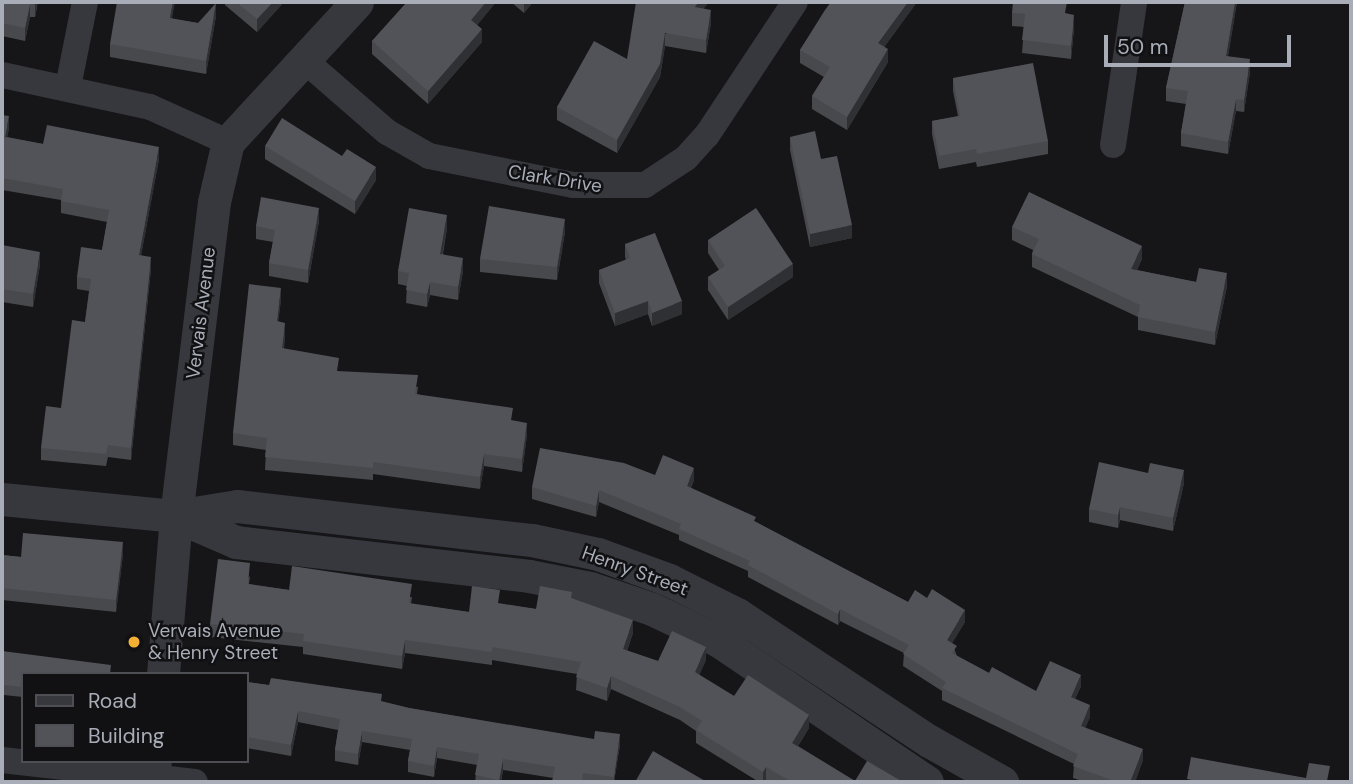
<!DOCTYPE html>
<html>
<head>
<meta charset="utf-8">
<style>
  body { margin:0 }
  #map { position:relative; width:1353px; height:784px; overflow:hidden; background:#161618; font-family:"DM Sans",sans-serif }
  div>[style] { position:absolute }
  .minor>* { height:26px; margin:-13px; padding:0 13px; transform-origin:13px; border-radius:13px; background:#37383d }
  .tertiary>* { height:33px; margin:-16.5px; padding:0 16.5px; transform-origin:16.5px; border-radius:16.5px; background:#37383d }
  .wall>* { inset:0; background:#47494d }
  .shaded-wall>* { inset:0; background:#2f3033 }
  .building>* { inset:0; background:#525359 }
  .dots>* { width:19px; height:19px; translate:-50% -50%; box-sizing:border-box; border:4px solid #111113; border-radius:50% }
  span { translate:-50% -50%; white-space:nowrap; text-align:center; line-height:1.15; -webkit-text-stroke:5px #111113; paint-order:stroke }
  .street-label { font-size:19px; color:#a8adb8 }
  .poi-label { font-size:19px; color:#a8adb8 }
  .left { translate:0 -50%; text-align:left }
  .frame { position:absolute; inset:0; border:4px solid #a8adb8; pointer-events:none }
  .legend { position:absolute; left:21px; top:672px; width:228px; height:91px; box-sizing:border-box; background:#111113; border:2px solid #4d4f55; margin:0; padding:9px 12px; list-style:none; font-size:21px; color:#a8adb8 }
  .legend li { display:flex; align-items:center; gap:14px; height:35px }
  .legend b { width:35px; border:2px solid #4d4f55 }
  .scale { position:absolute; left:1104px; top:35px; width:187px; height:32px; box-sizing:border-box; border:4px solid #a8adb8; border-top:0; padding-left:9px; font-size:21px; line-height:24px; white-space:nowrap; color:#a8adb8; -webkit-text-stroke:5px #111113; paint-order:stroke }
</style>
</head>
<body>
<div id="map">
  <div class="minor">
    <i style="left:303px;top:59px;width:111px;rotate:41deg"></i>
    <i style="left:387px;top:132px;width:48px;rotate:29.7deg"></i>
    <i style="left:429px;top:156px;width:147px;rotate:11.4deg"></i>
    <i style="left:573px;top:185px;width:72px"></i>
    <i style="left:645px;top:185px;width:49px;rotate:-33.4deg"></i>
    <i style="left:686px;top:158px;width:31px;rotate:-48deg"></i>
    <i style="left:707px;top:135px;width:159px;rotate:-56.5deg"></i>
    <i style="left:2px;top:75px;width:151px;rotate:12.2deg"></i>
    <i style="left:150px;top:107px;width:85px;rotate:24.2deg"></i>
    <i style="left:68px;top:87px;width:87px;rotate:-78.7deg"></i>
    <i style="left:1113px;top:145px;width:145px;rotate:-81.6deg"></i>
    <i style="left:2px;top:760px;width:194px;rotate:6.5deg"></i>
  </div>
  <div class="tertiary">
    <i style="left:2px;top:499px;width:175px;rotate:5.6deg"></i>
    <i style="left:176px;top:516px;width:62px;rotate:-9.3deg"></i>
    <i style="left:237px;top:506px;width:297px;rotate:6.6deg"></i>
    <i style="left:532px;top:540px;width:67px;rotate:12deg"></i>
    <i style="left:598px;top:554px;width:76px;rotate:20.1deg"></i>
    <i style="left:669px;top:580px;width:76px;rotate:26.6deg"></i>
    <i style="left:737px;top:614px;width:230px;rotate:33.5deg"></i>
    <i style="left:929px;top:741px;width:84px;rotate:29.3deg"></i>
    <i style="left:176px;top:516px;width:65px;rotate:23.4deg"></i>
    <i style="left:236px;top:542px;width:295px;rotate:6.6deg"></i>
    <i style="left:529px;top:576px;width:62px;rotate:11.1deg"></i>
    <i style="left:590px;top:588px;width:65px;rotate:18.7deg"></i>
    <i style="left:652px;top:609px;width:74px;rotate:25.5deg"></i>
    <i style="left:719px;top:641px;width:251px;rotate:34.1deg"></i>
    <i style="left:163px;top:674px;width:159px;rotate:-85.3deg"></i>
    <i style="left:176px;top:516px;width:316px;rotate:-83.1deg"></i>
    <i style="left:214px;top:202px;width:62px;rotate:-76.9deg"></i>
    <i style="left:228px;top:142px;width:190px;rotate:-47.3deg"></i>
    <i style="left:153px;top:782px;width:21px;rotate:-85deg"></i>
  </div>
  <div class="wall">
    <i style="clip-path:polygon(2px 2px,38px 2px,35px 17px,30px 17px,25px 41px,2px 36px)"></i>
    <i style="clip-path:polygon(225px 2px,284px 2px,257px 32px,225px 5px)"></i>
    <i style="clip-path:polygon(407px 2px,496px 2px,477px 25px,482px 42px,428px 104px,372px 54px,372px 41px)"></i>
    <i style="clip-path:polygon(511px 2px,533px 2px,524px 13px)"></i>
    <i style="clip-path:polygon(831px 2px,917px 2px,884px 47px,888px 62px,847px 130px,812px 109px,812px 96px,824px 77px,800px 63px,800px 50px)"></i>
    <i style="clip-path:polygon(1185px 2px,1244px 2px,1244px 3px,1237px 2px,1228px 56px,1250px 72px,1244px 112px,1236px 111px,1228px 154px,1181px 146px,1181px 133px,1186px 104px,1166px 101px,1166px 88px)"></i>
    <i style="clip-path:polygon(704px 8px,711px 23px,706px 53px,665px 46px,660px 77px,617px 153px,557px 120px,557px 107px)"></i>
    <i style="clip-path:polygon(1012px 13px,1067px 14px,1074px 28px,1071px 59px,1022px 53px,1024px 27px,1012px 26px)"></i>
    <i style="clip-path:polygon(216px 16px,206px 74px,110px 57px,110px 44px,172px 19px,198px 23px)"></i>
    <i style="clip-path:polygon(953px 78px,1048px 141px,1048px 154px,977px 167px,976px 162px,939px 169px,932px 134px,932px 121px,958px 116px,953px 91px)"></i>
    <i style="clip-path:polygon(2px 115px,9px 128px,7px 137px,43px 144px,159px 159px,141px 255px,151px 269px,131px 460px,108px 457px,106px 466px,41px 460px,41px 448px,61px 408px,85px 322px,89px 291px,77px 289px,77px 277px,102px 250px,107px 222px,61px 213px,61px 200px,2px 190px)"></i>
    <i style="clip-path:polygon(790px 137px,821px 159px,852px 238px,810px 247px,790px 150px)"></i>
    <i style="clip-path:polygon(265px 146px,376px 180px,355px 214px,265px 159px)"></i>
    <i style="clip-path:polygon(319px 221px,308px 283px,269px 276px,269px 263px,273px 242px,256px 239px,256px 226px)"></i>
    <i style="clip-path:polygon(1012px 227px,1142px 259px,1137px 270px,1196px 282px,1227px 286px,1215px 345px,1138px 330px,1138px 317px,1032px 267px,1032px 254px,1033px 250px,1012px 240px)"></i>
    <i style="clip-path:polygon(447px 228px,443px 254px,463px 271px,458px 300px,430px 295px,427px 307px,406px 303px,407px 286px,398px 284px,398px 271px)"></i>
    <i style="clip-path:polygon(565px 232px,557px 280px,480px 272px,480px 259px)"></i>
    <i style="clip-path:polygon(708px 240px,793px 277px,728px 320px,708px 290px,708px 277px,719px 270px,708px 253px)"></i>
    <i style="clip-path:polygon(625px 244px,682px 314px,652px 326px,648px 314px,615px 326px,599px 283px,599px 270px,626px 260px,625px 257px)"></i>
    <i style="clip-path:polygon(2px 245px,40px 265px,33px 307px,2px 302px)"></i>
    <i style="clip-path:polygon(281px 300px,278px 321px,285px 335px,284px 349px,339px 372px,418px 387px,417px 394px,512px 421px,527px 435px,522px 472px,484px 466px,480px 489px,373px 474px,373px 480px,265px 470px,266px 450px,233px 445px,233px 433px)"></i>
    <i style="clip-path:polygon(655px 475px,694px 480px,691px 488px,908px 602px,965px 622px,952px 643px,957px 656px,989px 673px,1036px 691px,1081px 686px,1075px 699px,1090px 717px,1085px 728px,1143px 760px,1135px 782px,1085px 782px,1073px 778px,1074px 764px,942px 700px,942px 691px,903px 666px,904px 653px,840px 621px,838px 625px,748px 577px,748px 571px,679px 540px,679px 535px,599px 502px,596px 517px,532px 499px,532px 487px)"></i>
    <i style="clip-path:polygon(1184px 483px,1173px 531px,1120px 520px,1118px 528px,1089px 522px,1089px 509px)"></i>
    <i style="clip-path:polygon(123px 554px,116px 612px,2px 600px,2px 555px,21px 557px)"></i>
    <i style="clip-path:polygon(250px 576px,249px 584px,289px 590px,412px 597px,411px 604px,469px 612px,500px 604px,536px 609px,572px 598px,633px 633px,627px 651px,658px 661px,706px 660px,699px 675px,734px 696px,809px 728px,798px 746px,855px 781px,903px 782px,770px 782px,766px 780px,764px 782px,759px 782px,696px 743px,696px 731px,680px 720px,611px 689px,607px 701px,576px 690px,577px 674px,492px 660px,492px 665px,405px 653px,402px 669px,303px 654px,303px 647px,210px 637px,210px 624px)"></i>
    <i style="clip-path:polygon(2px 651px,111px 674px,23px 674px,23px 697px,4px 695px)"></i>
    <i style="clip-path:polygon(247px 682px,382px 702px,409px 708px,620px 745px,614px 782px,552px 782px,553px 778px,503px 770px,501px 782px,475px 782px,477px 765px,437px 758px,434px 777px,408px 772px,408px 761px,410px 750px,362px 742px,358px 765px,335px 761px,335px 750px,338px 730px,298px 722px,291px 756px,247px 748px)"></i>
  </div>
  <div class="shaded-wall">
    <i style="clip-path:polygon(36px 2px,38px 2px,35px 17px,35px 4px)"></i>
    <i style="clip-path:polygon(173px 2px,175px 2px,170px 31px,170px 18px)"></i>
    <i style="clip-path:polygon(273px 2px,284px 2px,257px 32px,257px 19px)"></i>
    <i style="clip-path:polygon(486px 2px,496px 2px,471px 33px,471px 20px)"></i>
    <i style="clip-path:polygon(524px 2px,533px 2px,524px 13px)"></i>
    <i style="clip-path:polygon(699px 2px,709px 2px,695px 20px,695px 7px)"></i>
    <i style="clip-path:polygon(908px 2px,917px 2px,878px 56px,878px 43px)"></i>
    <i style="clip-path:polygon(1235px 2px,1237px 2px,1226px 68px,1226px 56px)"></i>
    <i style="clip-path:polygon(216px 3px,216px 16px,206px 74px,206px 61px)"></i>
    <i style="clip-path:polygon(30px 4px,30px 17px,25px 41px,25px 28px)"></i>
    <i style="clip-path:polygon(711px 10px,711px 23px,706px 53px,706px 40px)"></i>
    <i style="clip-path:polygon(1074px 15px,1074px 28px,1071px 59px,1071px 46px)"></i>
    <i style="clip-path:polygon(482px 29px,482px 42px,428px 104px,428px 91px)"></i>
    <i style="clip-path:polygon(665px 33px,665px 46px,660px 77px,617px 153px,617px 140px)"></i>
    <i style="clip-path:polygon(888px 49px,888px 62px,847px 130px,847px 117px)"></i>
    <i style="clip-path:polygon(1250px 59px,1250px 72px,1244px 112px,1244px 100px)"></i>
    <i style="clip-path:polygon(1236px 99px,1236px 111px,1228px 154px,1228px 142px)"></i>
    <i style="clip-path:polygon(9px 116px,9px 128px,5px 149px,5px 137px)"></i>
    <i style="clip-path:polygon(159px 147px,159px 159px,139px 267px,139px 255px)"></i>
    <i style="clip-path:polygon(376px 167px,376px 180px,355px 214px,355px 201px)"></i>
    <i style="clip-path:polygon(319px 208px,319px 221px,308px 283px,308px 270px)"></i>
    <i style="clip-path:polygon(447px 215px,447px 228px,440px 267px,440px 254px)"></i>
    <i style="clip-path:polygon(565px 219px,565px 232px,557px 280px,557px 267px)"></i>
    <i style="clip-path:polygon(852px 225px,852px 238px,810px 247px,810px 234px)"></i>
    <i style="clip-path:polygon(1142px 246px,1142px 259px,1131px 282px,1131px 269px)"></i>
    <i style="clip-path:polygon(40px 252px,40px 265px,33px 307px,33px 294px)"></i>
    <i style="clip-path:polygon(151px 257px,151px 269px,131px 460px,131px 448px)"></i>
    <i style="clip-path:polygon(463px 258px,463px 271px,458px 300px,458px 287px)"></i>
    <i style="clip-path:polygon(793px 264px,793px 277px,728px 320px,728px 307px)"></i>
    <i style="clip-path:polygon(1227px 273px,1227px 286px,1215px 345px,1215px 332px)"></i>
    <i style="clip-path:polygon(430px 282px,430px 295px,427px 307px,427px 294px)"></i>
    <i style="clip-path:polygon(281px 288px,281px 300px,277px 333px,277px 321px)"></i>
    <i style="clip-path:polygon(648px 301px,648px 314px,615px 326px,615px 313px)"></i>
    <i style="clip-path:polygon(682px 301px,682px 314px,652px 326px,652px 313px)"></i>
    <i style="clip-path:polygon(285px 323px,285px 335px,282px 361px,282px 348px)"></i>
    <i style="clip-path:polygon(527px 423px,527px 435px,522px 472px,522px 459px)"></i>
    <i style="clip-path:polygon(484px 454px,484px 466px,480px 489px,480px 477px)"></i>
    <i style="clip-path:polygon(694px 468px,694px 480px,687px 497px,687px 486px)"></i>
    <i style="clip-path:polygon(1184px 470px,1184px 483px,1173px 531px,1173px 518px)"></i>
    <i style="clip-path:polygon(599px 490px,599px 502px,596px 517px,596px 506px)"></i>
    <i style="clip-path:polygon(1120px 507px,1120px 520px,1118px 528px,1118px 515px)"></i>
    <i style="clip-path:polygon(123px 542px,123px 554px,116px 612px,116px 600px)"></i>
    <i style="clip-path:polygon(840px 609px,840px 621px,838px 625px,838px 614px)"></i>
    <i style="clip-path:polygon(965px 610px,965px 622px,947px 651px,947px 640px)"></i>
    <i style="clip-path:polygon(633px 620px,633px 633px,623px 662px,623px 649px)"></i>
    <i style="clip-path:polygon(405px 640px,405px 653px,402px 669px,402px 656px)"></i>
    <i style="clip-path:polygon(706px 647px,706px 660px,695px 685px,695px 672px)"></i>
    <i style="clip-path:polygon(1081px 675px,1081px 686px,1071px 708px,1071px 697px)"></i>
    <i style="clip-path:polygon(611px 676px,611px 689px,607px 701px,607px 688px)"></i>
    <i style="clip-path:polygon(1090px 705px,1090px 717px,1081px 738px,1081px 726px)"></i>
    <i style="clip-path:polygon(298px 711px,298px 722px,291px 756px,291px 745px)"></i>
    <i style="clip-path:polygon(809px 715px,809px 728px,792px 756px,792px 743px)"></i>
    <i style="clip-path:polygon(362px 731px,362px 742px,358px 765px,358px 754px)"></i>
    <i style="clip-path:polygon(620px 734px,620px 745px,614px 782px,614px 777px)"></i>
    <i style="clip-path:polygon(437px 747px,437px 758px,434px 777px,434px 766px)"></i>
    <i style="clip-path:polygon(1143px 749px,1143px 760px,1135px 782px,1130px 782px)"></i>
    <i style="clip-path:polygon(503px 759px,503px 770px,501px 782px,499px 782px)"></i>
    <i style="clip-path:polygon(766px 767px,766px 780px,764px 782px,763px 782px,763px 772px)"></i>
  </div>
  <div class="building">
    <i style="clip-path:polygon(2px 2px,36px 2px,35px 4px,30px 4px,25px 28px,2px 23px)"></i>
    <i style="clip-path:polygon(117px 2px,173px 2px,170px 18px,198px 23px,216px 3px,206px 61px,110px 44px)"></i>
    <i style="clip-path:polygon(236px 2px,273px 2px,257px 19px)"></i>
    <i style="clip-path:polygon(407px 2px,486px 2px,471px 20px,482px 29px,428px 91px,372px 41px)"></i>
    <i style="clip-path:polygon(636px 2px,699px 2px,695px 7px,711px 10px,706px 40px,665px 33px,660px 64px,617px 140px,557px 107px,594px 41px,627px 59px)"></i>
    <i style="clip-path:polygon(831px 2px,908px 2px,878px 43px,888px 49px,847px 117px,812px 96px,830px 67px,800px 50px,825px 10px)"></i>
    <i style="clip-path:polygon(1013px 2px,1067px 2px,1065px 13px,1074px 15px,1071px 46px,1022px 40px,1025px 14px,1012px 13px)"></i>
    <i style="clip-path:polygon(1185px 2px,1235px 2px,1226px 56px,1250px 59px,1244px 100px,1236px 99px,1228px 142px,1181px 133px,1188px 91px,1166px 88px)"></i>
    <i style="clip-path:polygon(1033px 63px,1048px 141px,977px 154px,976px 149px,939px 156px,932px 121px,960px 116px,953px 78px)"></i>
    <i style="clip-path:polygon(2px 115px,9px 116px,5px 137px,43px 144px,47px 125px,159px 147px,139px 255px,151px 257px,131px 448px,108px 445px,106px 454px,41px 448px,46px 406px,61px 408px,72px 320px,85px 322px,91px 279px,77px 277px,81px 247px,102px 250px,109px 210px,61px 201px,63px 189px,2px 178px)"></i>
    <i style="clip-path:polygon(282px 118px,342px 156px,347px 149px,376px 167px,355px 201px,265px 146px)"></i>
    <i style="clip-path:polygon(815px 131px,821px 159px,837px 156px,852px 225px,810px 234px,790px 137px)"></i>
    <i style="clip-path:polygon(1029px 192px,1142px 246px,1131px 269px,1196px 282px,1199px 268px,1227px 273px,1215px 332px,1138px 317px,1140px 305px,1032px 254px,1039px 239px,1012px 227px)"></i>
    <i style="clip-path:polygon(261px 197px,319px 208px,308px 270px,269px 263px,275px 230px,256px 226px)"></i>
    <i style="clip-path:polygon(489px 206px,565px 219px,557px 267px,480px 259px)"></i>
    <i style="clip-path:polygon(409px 208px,447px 215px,440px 254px,463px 258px,458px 287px,430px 282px,427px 294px,406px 290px,409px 273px,398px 271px)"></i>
    <i style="clip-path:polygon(756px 208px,793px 264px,728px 307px,708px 277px,725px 266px,708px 240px)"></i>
    <i style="clip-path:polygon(655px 233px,682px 301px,652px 313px,648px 301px,615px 313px,599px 270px,630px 258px,625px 244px)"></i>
    <i style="clip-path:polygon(2px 245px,40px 252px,33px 294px,2px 289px)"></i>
    <i style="clip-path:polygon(249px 284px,281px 288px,277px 321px,285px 323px,282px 348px,339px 358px,337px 371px,418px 375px,415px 394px,513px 408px,511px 420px,527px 423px,522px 459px,484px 454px,480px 477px,373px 462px,373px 468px,265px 457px,267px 438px,233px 433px)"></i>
    <i style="clip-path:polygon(540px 448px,624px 463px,655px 475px,663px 455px,694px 468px,687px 486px,756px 517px,754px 521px,908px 602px,915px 590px,927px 598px,932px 589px,965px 610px,947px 640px,957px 646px,952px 653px,989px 673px,992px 667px,1036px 691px,1050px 661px,1081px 675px,1071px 697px,1090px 705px,1081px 726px,1143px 749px,1130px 782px,1117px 782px,1073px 766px,1078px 754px,942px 688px,946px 682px,903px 654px,909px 645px,840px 609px,838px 614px,748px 565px,750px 561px,679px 529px,681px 524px,599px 490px,596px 506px,532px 487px)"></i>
    <i style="clip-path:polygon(1099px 462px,1148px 473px,1150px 463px,1184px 470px,1173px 518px,1120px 507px,1118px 515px,1089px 509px)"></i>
    <i style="clip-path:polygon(23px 533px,123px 542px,116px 600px,2px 588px,2px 555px,21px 557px)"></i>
    <i style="clip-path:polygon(218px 559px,250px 563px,248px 584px,289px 590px,292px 566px,412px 584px,409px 603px,469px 612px,472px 586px,500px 590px,498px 603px,536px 609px,540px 586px,572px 592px,571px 598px,633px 620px,623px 649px,658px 661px,672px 631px,706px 647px,695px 672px,734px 696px,748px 675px,809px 715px,792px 743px,855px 781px,867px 761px,903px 782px,792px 782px,766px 767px,763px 772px,696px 730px,702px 721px,680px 707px,611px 676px,607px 688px,576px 677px,581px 662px,492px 647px,492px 652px,405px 640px,402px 656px,303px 641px,304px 634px,210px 624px)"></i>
    <i style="clip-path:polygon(2px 651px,111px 665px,110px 674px,23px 674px,23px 687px,4px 685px,2px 702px)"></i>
    <i style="clip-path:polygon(271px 678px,382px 694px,381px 701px,409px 708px,594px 739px,595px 731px,620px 734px,614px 777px,583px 773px,582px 782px,552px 782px,555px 767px,503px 759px,499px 780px,475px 775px,479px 754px,437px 747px,434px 766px,408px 761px,412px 739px,362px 731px,358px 754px,335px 750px,340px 719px,298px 711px,291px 745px,247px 737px,247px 682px,269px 685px)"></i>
    <i style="clip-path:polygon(653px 751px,707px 782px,635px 782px)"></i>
    <i style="clip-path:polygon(1191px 757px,1306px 778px,1309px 763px,1330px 766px,1327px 781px,1335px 782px,1201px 782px,1187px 779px)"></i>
  </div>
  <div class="dots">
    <i style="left:134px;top:642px;background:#f2b134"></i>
  </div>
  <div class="street-label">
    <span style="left:555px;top:179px;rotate:9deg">Clark Drive</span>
    <span style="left:201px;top:313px;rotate:-83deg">Vervais Avenue</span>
    <span style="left:635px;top:571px;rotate:20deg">Henry Street</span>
  </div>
  <div class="poi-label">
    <span class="left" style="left:148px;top:642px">Vervais Avenue<br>&amp; Henry Street</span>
  </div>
  <div class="frame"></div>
  <ul class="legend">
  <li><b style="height:9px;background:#37383d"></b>Road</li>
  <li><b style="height:19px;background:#525359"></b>Building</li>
  </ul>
  <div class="scale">50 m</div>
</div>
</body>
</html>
